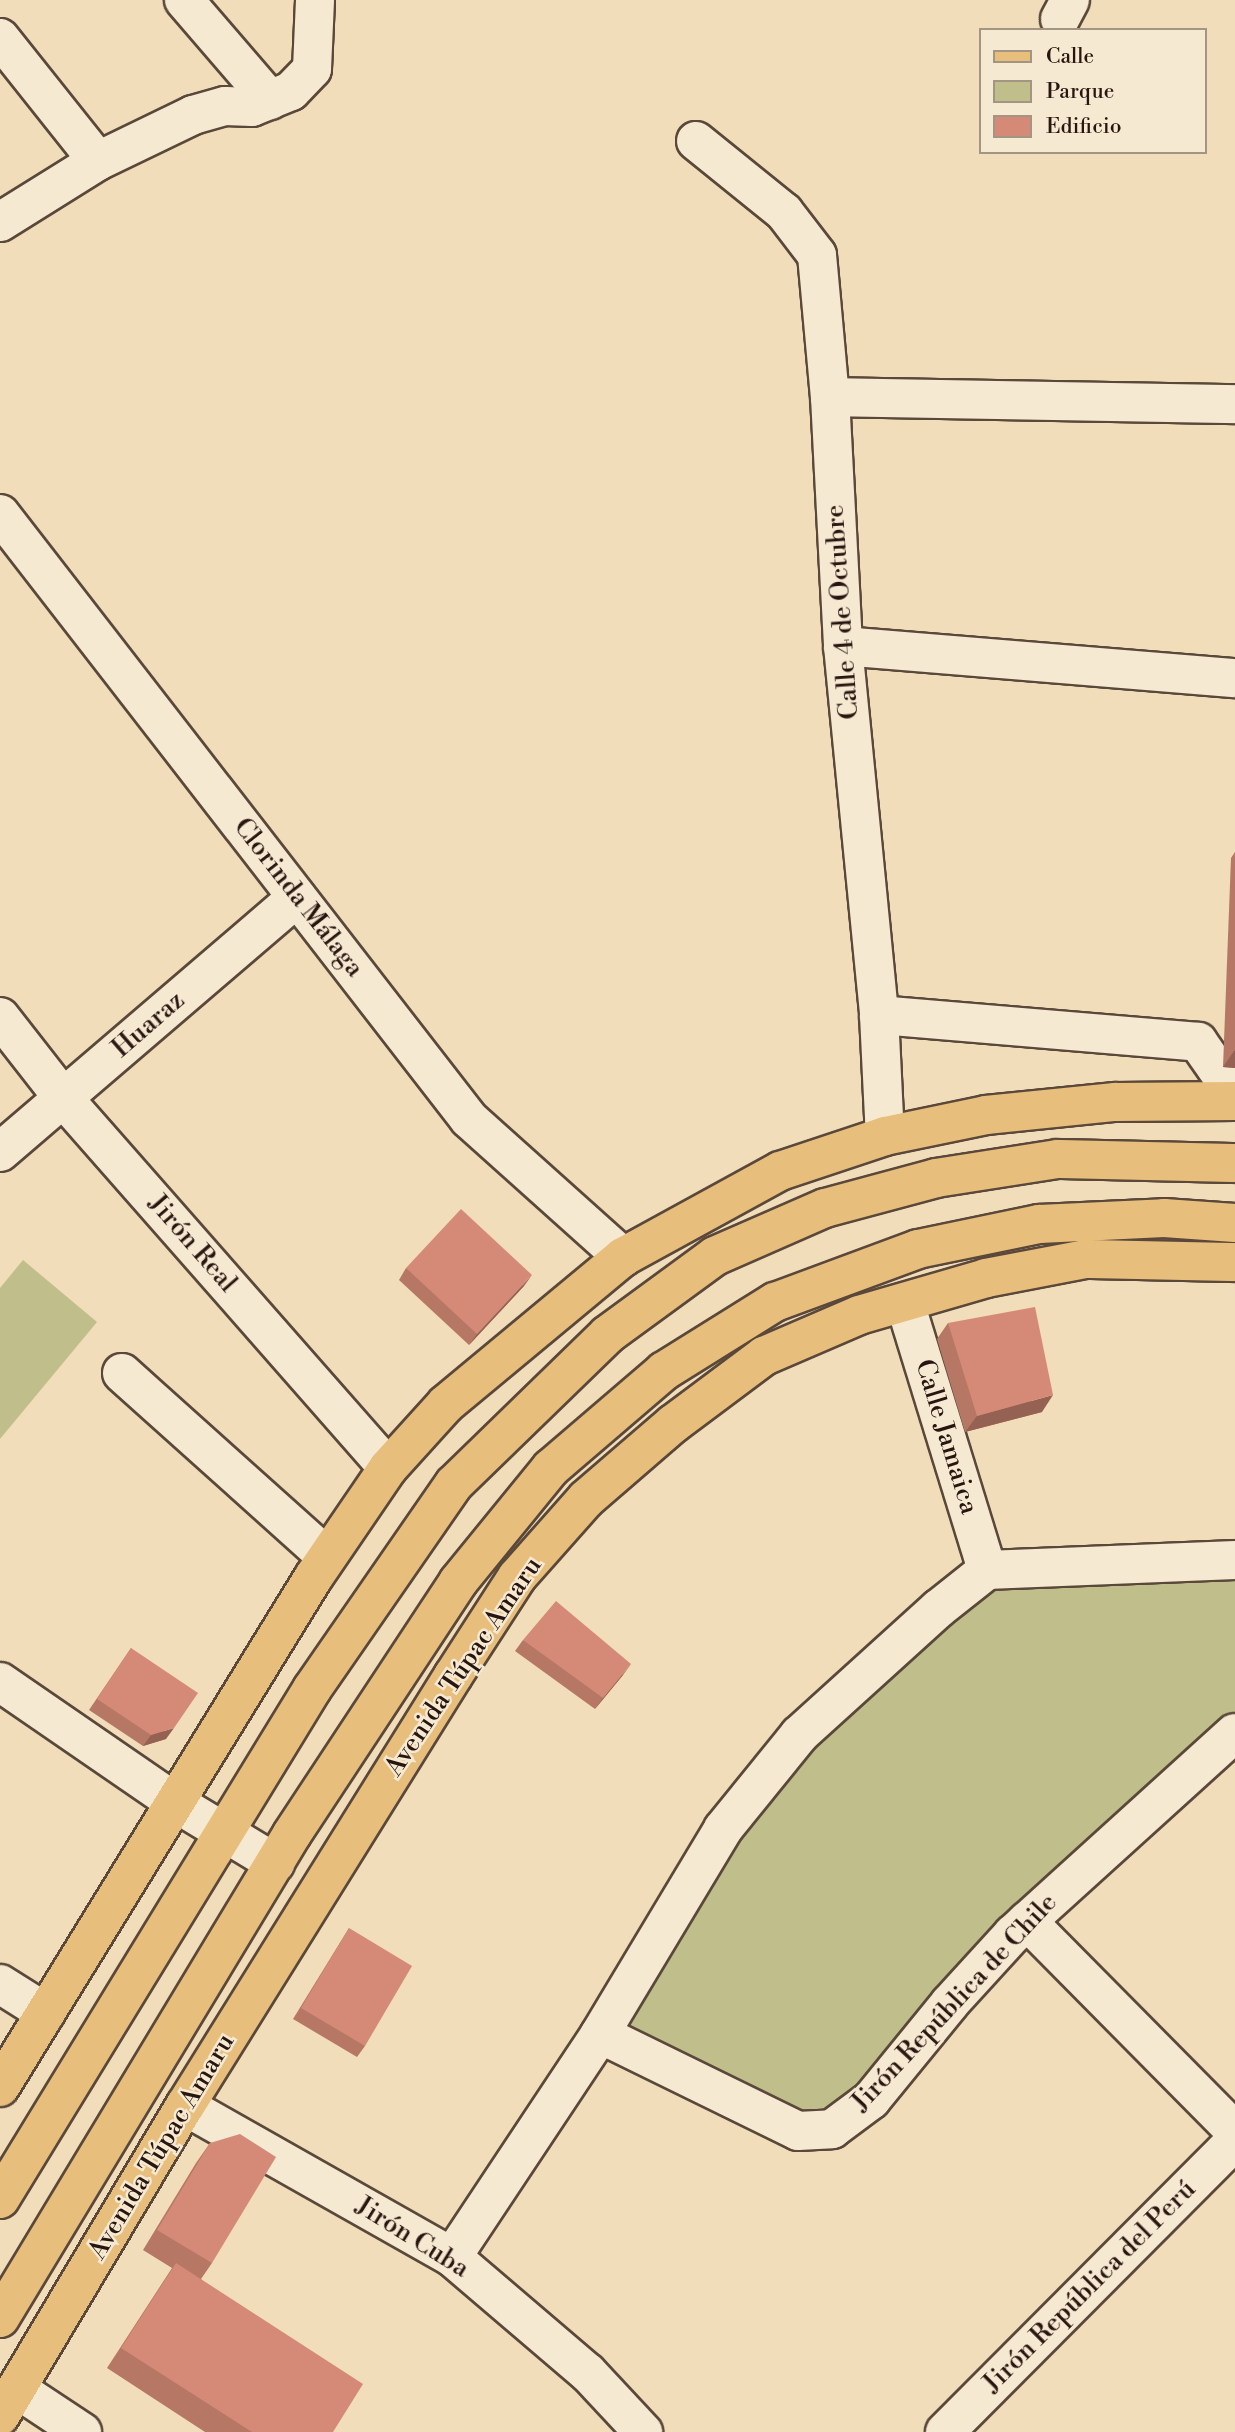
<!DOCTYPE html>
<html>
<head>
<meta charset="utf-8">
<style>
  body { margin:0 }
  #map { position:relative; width:1235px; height:2432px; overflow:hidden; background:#f1ddb9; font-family:"Libre Bodoni",serif }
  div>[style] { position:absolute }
  .green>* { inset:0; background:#c0bf8b }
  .roads { filter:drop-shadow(2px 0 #5a483a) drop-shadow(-2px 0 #5a483a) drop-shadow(0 2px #5a483a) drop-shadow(0 -2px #5a483a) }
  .minor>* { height:38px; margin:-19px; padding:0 19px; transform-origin:19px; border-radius:19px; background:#f6e9d2 }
  .major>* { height:38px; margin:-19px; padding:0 19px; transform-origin:19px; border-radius:19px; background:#e8be7c }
  .highway>* { height:38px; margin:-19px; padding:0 19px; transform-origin:19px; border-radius:19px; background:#e8be7c }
  .wall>* { inset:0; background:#b67765 }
  .shaded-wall>* { inset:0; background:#946153 }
  .building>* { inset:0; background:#d48a76 }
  span { translate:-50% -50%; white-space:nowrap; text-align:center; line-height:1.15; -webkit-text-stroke:5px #f6e9d2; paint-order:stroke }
  .street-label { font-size:26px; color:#271610 }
  .legend { position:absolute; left:979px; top:28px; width:228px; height:126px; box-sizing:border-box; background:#f6e9d2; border:2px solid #a39584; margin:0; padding:9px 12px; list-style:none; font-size:21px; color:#271610 }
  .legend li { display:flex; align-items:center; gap:14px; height:35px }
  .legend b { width:35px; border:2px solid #a39584 }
</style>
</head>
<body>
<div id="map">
  <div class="green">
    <i style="clip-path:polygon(23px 1260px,97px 1322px,0 1439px,0 1288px)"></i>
    <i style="clip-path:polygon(1235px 1576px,1235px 1712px,962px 1958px,863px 2080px,831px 2107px,796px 2111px,740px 2087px,630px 2026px,730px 1850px,813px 1749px,940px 1631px,1001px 1587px)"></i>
  </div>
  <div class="roads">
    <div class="minor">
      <i style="left:184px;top:0;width:132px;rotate:49.3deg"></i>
      <i style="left:1060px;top:19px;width:21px;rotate:-62deg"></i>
      <i style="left:0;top:38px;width:157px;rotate:51.5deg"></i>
      <i style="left:696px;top:141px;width:113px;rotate:38.9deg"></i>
      <i style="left:784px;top:212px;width:54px;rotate:52.5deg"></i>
      <i style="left:817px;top:255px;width:143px;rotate:84.8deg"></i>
      <i style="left:830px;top:397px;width:249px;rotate:87deg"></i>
      <i style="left:843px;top:646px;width:371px;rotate:84.4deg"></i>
      <i style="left:879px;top:1015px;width:121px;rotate:87.2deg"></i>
      <i style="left:0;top:222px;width:115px;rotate:-31.9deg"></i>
      <i style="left:98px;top:161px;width:106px;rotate:-25.8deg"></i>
      <i style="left:193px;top:115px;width:33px;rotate:-16deg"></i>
      <i style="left:225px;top:106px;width:27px;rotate:2deg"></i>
      <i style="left:252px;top:107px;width:42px;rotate:-22.3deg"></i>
      <i style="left:291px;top:91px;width:30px;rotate:-46deg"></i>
      <i style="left:312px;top:69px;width:69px;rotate:-87.5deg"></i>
      <i style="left:830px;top:397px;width:405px;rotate:1deg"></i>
      <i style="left:0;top:514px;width:765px;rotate:52.22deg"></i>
      <i style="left:469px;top:1119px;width:207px;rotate:41.9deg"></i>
      <i style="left:843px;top:646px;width:393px;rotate:4.7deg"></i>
      <i style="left:879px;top:1015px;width:320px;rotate:4.8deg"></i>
      <i style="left:1198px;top:1042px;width:65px;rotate:55.1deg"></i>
      <i style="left:0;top:1017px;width:104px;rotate:52deg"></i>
      <i style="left:64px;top:1099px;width:491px;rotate:48.7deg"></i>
      <i style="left:0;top:1152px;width:391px;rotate:-40.6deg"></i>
      <i style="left:905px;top:1303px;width:279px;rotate:72.9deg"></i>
      <i style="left:122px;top:1373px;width:274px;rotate:41.9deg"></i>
      <i style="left:0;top:1682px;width:214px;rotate:34.5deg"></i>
      <i style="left:176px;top:1803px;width:116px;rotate:31.2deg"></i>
      <i style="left:1027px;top:1921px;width:296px;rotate:45.3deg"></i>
      <i style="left:0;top:1984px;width:54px;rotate:32.2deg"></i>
      <i style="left:600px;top:2034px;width:220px;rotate:26.1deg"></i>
      <i style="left:798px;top:2131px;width:34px;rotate:-3deg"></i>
      <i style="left:832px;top:2129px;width:49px;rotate:-36.6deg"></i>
      <i style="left:871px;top:2100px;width:125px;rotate:-50.8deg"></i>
      <i style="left:950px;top:2003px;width:93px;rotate:-47.6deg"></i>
      <i style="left:1013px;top:1934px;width:299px;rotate:-42.2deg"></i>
      <i style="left:185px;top:2106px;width:307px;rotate:29.5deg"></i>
      <i style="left:452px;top:2257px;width:179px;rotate:40.5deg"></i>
      <i style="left:588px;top:2373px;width:81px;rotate:47deg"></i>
      <i style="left:452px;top:2257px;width:268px;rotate:-56.4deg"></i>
      <i style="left:600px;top:2034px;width:239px;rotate:-59deg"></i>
      <i style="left:723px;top:1829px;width:121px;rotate:-51deg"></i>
      <i style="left:799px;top:1735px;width:188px;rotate:-42.2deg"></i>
      <i style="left:938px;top:1609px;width:63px;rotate:-38.5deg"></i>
      <i style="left:987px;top:1570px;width:248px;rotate:-2.3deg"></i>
      <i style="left:17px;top:2389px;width:78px;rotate:33.5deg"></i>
      <i style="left:945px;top:2432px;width:411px;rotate:-45.1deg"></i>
    </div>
    <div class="major">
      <i style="left:0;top:2087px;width:598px;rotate:-58.41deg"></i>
      <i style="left:313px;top:1578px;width:133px;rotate:-55.7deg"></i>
      <i style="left:388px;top:1468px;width:86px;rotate:-47.8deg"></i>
      <i style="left:446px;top:1404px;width:230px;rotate:-39.7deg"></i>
      <i style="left:623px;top:1257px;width:179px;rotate:-28.7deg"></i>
      <i style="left:780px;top:1171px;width:111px;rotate:-18.4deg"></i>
      <i style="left:885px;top:1136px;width:103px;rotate:-11.7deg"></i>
      <i style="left:986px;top:1115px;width:130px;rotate:-5.8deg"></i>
      <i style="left:1115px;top:1102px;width:120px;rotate:-0.5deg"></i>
      <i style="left:0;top:2416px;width:361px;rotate:-59.2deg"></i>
      <i style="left:185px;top:2106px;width:507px;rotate:-58.07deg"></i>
      <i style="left:453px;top:1676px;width:118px;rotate:-57.1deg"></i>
      <i style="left:517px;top:1577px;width:104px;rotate:-48.5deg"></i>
      <i style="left:586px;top:1499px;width:115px;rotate:-40.8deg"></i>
      <i style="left:673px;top:1424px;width:114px;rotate:-36.8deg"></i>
      <i style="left:764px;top:1356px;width:103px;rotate:-23.3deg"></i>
      <i style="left:859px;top:1315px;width:132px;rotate:-16.2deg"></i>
      <i style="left:986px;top:1278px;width:102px;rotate:-10.8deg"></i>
      <i style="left:1086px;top:1259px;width:149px;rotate:1.2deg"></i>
    </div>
    <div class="highway">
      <i style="left:0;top:2199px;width:598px;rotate:-58.54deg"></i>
      <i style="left:312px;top:1689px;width:249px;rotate:-55.3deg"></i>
      <i style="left:454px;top:1484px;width:214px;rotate:-44.2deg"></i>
      <i style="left:607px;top:1335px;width:134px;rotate:-36.2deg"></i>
      <i style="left:715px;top:1256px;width:120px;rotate:-23.6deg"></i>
      <i style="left:825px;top:1208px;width:115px;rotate:-15.1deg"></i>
      <i style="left:936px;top:1178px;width:123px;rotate:-8.9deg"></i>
      <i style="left:1058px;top:1159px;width:177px;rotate:1.3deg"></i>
      <i style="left:0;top:2318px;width:565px;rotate:-58.9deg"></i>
      <i style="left:292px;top:1834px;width:302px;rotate:-56.6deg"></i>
      <i style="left:458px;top:1582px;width:147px;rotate:-50.8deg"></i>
      <i style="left:551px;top:1468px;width:149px;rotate:-40.6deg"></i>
      <i style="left:664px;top:1371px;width:131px;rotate:-31.9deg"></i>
      <i style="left:775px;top:1302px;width:153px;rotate:-20.3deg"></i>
      <i style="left:918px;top:1249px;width:124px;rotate:-11.7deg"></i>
      <i style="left:1039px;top:1224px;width:125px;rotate:-2.7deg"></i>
      <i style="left:1164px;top:1218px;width:71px;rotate:4deg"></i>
    </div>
  </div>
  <div class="wall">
    <i style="clip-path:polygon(1235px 852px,1235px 1068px,1223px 1067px,1231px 858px)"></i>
    <i style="clip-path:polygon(406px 1268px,524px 1286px,469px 1345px,399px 1280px)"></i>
    <i style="clip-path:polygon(948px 1323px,1042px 1412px,965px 1432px,937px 1339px)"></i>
    <i style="clip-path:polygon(523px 1640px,623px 1675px,595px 1709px,515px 1651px)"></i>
    <i style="clip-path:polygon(131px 1648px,166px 1739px,143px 1746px,89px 1710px)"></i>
    <i style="clip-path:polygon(349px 1928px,365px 2046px,357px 2057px,293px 2019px)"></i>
    <i style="clip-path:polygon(210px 2143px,212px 2263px,201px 2279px,333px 2432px,205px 2432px,107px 2368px,172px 2268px,143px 2250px,196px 2163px)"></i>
  </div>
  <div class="shaded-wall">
    <i style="clip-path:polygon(1234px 1051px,1235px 1051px,1235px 1068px,1223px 1067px)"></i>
    <i style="clip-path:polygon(532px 1275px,524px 1286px,469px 1345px,477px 1334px)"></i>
    <i style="clip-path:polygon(1053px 1395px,1042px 1412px,965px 1432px,977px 1416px)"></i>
    <i style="clip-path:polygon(631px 1664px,623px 1675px,595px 1709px,603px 1698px)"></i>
    <i style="clip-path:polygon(174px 1728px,166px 1739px,143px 1746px,151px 1735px)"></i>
  </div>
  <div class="building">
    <i style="clip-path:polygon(461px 1209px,532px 1275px,477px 1334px,406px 1268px)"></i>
    <i style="clip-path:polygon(1035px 1307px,1053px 1395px,977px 1416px,948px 1323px)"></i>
    <i style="clip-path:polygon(556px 1601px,631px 1664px,603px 1698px,523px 1640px)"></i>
    <i style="clip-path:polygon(131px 1648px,198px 1693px,174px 1728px,151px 1735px,97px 1699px)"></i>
    <i style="clip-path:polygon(349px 1928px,412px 1966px,365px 2046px,301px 2008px)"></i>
    <i style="clip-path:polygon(240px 2134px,276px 2157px,212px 2263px,157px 2230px,210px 2143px)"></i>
    <i style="clip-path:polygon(176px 2263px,363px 2384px,333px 2432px,252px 2432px,121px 2348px)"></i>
  </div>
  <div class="street-label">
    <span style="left:843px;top:612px;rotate:-94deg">Calle 4 de Octubre</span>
    <span style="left:298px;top:898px;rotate:52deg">Clorinda Málaga</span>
    <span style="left:149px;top:1025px;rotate:-41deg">Huaraz</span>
    <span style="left:192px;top:1244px;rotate:49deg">Jirón Real</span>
    <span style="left:946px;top:1437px;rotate:73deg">Calle Jamaica</span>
    <span style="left:464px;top:1667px;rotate:-56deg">Avenida Túpac Amaru</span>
    <span style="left:955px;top:2003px;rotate:-47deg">Jirón República de Chile</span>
    <span style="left:162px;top:2147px;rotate:-59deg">Avenida Túpac Amaru</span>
    <span style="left:412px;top:2238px;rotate:32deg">Jirón Cuba</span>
    <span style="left:1090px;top:2287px;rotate:-45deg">Jirón República del Perú</span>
  </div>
  <ul class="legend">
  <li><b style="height:9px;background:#e8be7c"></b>Calle</li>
  <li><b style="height:19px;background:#c0bf8b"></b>Parque</li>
  <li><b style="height:19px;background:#d48a76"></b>Edificio</li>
  </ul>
</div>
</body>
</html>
